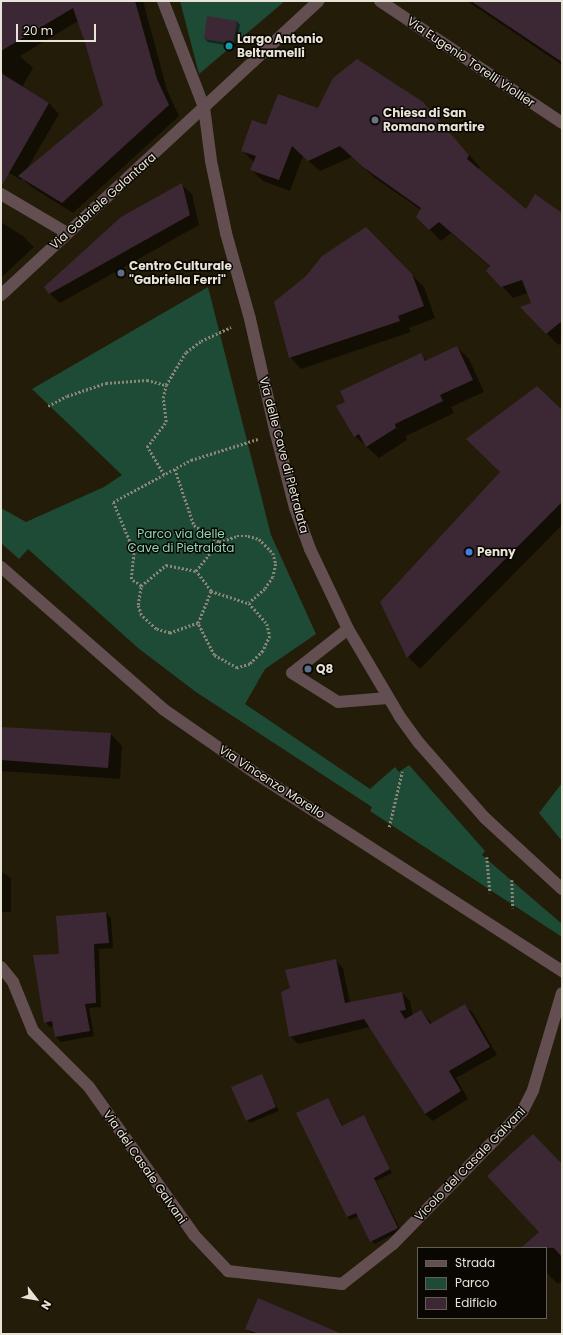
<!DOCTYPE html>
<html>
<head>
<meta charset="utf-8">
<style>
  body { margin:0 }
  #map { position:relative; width:563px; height:1335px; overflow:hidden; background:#231c08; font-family:Poppins,sans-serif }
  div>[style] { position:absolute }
  .green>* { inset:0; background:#1e4b36 }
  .shadow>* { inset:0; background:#0007 }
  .building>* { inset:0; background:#3c2834 }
  .path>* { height:2.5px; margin-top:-1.25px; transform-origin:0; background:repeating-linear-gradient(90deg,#8b8676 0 2px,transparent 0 4px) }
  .lane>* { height:12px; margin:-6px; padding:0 6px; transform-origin:6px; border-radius:6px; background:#634e52 }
  .street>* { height:12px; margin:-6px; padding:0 6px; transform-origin:6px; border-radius:6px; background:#634e52 }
  .dots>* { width:11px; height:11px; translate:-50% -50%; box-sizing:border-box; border:2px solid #0a0702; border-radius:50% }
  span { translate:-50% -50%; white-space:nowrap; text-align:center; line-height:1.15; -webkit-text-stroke:3px #0a0702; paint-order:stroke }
  .poi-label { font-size:12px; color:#e7e3d6; font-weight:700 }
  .left { translate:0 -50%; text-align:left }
  .street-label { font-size:12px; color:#e7e3d6 }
  .park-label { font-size:12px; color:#8cd8b2 }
  .frame { position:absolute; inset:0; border:2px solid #e7e3d6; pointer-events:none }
  .legend { position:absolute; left:417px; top:1247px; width:130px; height:72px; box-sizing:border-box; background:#0a0702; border:1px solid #625f57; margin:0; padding:5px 7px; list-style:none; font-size:12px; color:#e7e3d6 }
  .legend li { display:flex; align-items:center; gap:8px; height:20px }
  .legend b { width:20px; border:1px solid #625f57 }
  .north { position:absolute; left:16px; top:1279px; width:40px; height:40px; -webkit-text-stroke:3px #0a0702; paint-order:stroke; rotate:121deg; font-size:11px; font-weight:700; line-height:16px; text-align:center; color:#e7e3d6 }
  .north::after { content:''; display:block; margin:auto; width:14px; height:18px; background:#e7e3d6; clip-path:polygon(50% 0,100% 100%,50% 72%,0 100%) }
  .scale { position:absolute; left:16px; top:24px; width:80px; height:18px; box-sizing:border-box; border:2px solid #e7e3d6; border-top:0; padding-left:5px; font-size:12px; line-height:14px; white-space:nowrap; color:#e7e3d6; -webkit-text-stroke:3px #0a0702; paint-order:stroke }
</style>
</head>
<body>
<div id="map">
  <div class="green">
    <i style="clip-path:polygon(180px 1px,285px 1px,199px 74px)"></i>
    <i style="clip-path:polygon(208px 287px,271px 535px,316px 634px,265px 669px,245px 704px,370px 789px,395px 767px,399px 772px,409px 765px,485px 851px,482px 855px,562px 924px,562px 937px,370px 811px,372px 807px,196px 692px,138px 648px,28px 549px,19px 559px,1px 543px,1px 508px,26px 522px,104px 487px,122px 475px,32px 389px)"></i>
    <i style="clip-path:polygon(562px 783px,562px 841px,539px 813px)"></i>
  </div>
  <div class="shadow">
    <i style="clip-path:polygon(evenodd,1px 1px,143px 1px,167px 90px,179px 116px,73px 213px,30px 186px,22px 178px,21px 180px,1px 168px,1px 1px,78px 21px,104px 106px,27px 169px,59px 114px,49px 103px,22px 87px,33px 68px,20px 56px,78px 21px)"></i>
    <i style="clip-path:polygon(467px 1px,562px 1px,562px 65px)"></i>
    <i style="clip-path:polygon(237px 21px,240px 25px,236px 47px,208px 42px,205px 39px)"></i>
    <i style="clip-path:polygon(422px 103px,480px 167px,478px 170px,526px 210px,562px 215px,562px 342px,558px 345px,522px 308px,532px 303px,528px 293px,513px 298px,502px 286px,490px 267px,451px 233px,441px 241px,418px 217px,421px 210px,375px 178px,352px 157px,320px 171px,303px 156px,290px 191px,263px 181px,252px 170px,254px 162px,242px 150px,266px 127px,318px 109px)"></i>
    <i style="clip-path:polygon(182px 185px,192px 194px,199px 225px,60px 303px,50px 294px,46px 287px)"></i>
    <i style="clip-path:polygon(1px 222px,23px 236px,34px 247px,1px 278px)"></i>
    <i style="clip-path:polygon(366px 228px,424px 287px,435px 318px,409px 328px,411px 332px,301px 369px,290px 357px)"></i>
    <i style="clip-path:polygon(457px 347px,469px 359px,484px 392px,451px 407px,454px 413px,406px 436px,407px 440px,379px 458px,355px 436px,421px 355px,427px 361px)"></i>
    <i style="clip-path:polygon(562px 412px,562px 525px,420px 669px,408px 657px,381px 602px)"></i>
    <i style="clip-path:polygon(1px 728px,111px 734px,122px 746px,120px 779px,1px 771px)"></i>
    <i style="clip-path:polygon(1px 871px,11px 878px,11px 912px,1px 912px)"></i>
    <i style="clip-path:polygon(106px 913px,111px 918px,113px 948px,99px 949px,101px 1007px,89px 1008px,94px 1036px,61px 1042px,56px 1037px,54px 1026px,50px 1027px,45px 1022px,60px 955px)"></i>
    <i style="clip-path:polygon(335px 960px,343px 968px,350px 1003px,402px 993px,410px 1001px,413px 1016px,421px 1011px,432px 1024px,465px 1006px,473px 1013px,497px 1055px,456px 1078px,468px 1099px,433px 1121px,425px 1114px,370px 1027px,298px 1044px,290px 1036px,291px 989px)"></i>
    <i style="clip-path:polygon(261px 1076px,279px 1111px,250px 1123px,247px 1120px)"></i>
    <i style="clip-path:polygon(328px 1099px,343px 1126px,363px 1117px,367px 1120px,392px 1173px,376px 1181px,401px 1231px,374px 1244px,358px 1216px,351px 1220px,347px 1217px)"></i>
    <i style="clip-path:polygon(562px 1165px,562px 1281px,558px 1284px,546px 1272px,546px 1248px,524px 1248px,540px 1232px)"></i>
    <i style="clip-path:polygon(247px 1328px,323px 1334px,252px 1334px)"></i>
  </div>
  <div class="building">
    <i style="clip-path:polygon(1px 1px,135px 1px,157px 79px,169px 105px,62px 203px,18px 176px,103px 105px,84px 40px,73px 8px,1px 51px)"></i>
    <i style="clip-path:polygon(471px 1px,562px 1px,562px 62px)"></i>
    <i style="clip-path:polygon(207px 16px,237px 21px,233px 44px,204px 39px)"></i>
    <i style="clip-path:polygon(357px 59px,423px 102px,469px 155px,467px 159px,526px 209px,535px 194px,562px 213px,562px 321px,546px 334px,520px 307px,531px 303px,522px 280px,501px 287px,486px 271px,490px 266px,439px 222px,429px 230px,416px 217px,421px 208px,363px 167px,340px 146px,308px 161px,292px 146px,279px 180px,250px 170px,256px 156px,241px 151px,252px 120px,266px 125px,278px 94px,318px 108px,333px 78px)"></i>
    <i style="clip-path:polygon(1px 73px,49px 103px,1px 187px)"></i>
    <i style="clip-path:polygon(182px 183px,190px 215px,49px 294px,44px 287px,121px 217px)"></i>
    <i style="clip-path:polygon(366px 227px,412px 274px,424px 306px,398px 316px,400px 321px,289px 358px,274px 302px,306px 276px,322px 256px)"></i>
    <i style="clip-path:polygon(457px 346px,473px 380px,440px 395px,443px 401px,395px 424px,396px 428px,366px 447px,359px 434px,354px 437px,336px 406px,345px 402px,340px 391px,421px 353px,425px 361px)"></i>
    <i style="clip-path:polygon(537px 386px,562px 410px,562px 502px,407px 658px,380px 602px,500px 472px,466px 439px)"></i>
    <i style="clip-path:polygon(1px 727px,111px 733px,108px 768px,1px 760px)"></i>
    <i style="clip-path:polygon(106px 912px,109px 943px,94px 944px,96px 1003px,85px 1004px,90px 1031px,55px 1037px,52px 1021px,44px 1023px,33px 955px,59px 954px,56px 916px)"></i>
    <i style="clip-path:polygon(336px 959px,345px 1003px,402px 992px,406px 1010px,400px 1011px,405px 1019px,421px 1010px,430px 1024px,465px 1004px,490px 1047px,449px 1071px,461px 1091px,425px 1114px,364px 1019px,289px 1037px,281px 992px,290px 988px,285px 970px)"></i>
    <i style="clip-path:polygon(262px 1074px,276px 1107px,246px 1121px,231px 1087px)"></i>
    <i style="clip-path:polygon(328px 1098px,342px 1126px,364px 1115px,390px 1169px,374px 1178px,398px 1228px,370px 1242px,356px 1213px,347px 1217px,296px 1113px)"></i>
    <i style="clip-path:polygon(533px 1134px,562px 1164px,562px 1257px,554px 1248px,521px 1248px,539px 1232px,487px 1176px)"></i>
    <i style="clip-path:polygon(258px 1298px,342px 1334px,259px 1334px,245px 1329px)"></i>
  </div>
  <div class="path">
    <i style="left:48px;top:406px;width:21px;rotate:-28deg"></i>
    <i style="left:67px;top:396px;width:41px;rotate:-18.4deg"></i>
    <i style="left:106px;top:383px;width:41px;rotate:-4.2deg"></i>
    <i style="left:147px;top:380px;width:20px;rotate:15deg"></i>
    <i style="left:175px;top:469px;width:59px;rotate:71.3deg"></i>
    <i style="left:194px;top:525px;width:30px;rotate:34deg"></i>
    <i style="left:219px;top:542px;width:19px;rotate:-18deg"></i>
    <i style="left:237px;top:536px;width:11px"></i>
    <i style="left:248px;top:536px;width:11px;rotate:15deg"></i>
    <i style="left:259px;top:539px;width:20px;rotate:45deg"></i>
    <i style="left:273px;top:553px;width:11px;rotate:75deg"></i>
    <i style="left:276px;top:564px;width:13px;rotate:103deg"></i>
    <i style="left:273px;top:577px;width:14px;rotate:124deg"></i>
    <i style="left:265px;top:589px;width:21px;rotate:139deg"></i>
    <i style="left:249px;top:603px;width:28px;rotate:49deg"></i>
    <i style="left:267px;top:624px;width:12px;rotate:76deg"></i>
    <i style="left:270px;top:636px;width:17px;rotate:115deg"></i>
    <i style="left:263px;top:651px;width:18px;rotate:135deg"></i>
    <i style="left:250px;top:664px;width:14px;rotate:163deg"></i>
    <i style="left:237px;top:668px;width:26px;rotate:-151deg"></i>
    <i style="left:214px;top:655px;width:36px;rotate:-117deg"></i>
    <i style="left:198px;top:623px;width:30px;rotate:160deg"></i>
    <i style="left:170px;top:633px;width:15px;rotate:-164deg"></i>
    <i style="left:156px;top:629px;width:21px;rotate:-137deg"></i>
    <i style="left:141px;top:615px;width:10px;rotate:-107deg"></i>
    <i style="left:138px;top:605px;width:19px;rotate:-81deg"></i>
    <i style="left:141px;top:586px;width:12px;rotate:-145deg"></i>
    <i style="left:131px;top:579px;width:27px;rotate:-84deg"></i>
    <i style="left:134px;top:552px;width:54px;rotate:-112.8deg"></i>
    <i style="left:113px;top:502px;width:89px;rotate:-28.3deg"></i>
    <i style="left:191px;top:460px;width:70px;rotate:-17.4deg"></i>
    <i style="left:164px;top:475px;width:33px;rotate:-121deg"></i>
    <i style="left:147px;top:447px;width:31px;rotate:-53deg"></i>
    <i style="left:166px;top:422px;width:24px;rotate:-97deg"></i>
    <i style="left:163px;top:398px;width:13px;rotate:-77deg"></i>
    <i style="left:166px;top:385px;width:39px;rotate:-59deg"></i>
    <i style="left:186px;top:352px;width:19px;rotate:-36deg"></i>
    <i style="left:201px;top:341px;width:33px;rotate:-25deg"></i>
    <i style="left:141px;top:586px;width:33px;rotate:-40deg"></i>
    <i style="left:166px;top:565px;width:31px;rotate:11deg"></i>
    <i style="left:211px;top:591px;width:25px;rotate:-127deg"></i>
    <i style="left:196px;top:571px;width:37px;rotate:-52deg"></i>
    <i style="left:198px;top:623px;width:35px;rotate:-68deg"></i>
    <i style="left:211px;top:591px;width:40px;rotate:18deg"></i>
    <i style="left:389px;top:827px;width:57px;rotate:-76.7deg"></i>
    <i style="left:487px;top:857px;width:36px;rotate:85deg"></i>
    <i style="left:512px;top:880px;width:28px;rotate:88deg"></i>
  </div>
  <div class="lane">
    <i style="left:348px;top:629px;width:71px;rotate:141.8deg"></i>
    <i style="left:292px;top:673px;width:54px;rotate:32.2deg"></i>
    <i style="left:338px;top:702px;width:50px;rotate:-4.6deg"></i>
  </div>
  <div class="street">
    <i style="left:163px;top:1px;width:114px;rotate:68.9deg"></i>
    <i style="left:204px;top:107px;width:54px;rotate:82.6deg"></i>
    <i style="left:211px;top:161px;width:74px;rotate:78.2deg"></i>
    <i style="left:226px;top:233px;width:89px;rotate:74.4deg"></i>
    <i style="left:250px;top:319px;width:118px;rotate:77.3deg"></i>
    <i style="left:276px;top:434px;width:76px;rotate:75.6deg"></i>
    <i style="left:295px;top:508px;width:44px;rotate:69.9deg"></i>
    <i style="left:310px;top:549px;width:89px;rotate:64.6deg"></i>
    <i style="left:348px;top:629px;width:102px;rotate:59.4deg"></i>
    <i style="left:400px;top:717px;width:32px;rotate:54deg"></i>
    <i style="left:419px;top:743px;width:100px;rotate:48.7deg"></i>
    <i style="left:485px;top:818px;width:105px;rotate:42.7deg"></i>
    <i style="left:380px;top:1px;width:219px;rotate:33.8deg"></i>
    <i style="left:1px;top:194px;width:77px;rotate:30.6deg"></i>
    <i style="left:1px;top:295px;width:433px;rotate:-42.8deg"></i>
    <i style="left:1px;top:567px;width:215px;rotate:41.2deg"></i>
    <i style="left:163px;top:709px;width:116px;rotate:34.8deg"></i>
    <i style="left:258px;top:775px;width:362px;rotate:32.8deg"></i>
    <i style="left:1px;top:967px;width:19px;rotate:51deg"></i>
    <i style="left:13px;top:982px;width:53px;rotate:67.8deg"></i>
    <i style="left:33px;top:1031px;width:79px;rotate:45deg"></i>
    <i style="left:89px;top:1087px;width:181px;rotate:54.6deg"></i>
    <i style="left:194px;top:1235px;width:50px;rotate:46.6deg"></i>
    <i style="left:228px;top:1271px;width:115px;rotate:6.5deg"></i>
    <i style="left:342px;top:1284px;width:65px;rotate:-38.1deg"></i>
    <i style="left:393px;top:1244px;width:185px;rotate:-45.7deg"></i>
    <i style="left:522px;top:1112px;width:25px;rotate:-63deg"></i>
    <i style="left:533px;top:1090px;width:101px;rotate:-73.4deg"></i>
  </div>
  <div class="dots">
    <i style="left:229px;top:46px;background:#0f9aa8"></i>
    <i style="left:375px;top:120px;background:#6b7280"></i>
    <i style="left:121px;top:273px;background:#5c6f8a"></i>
    <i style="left:469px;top:552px;background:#3f7fe0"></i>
    <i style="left:308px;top:669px;background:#5c6f8a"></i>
  </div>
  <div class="poi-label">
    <span class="left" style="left:237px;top:46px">Largo Antonio<br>Beltramelli</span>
    <span class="left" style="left:383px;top:120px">Chiesa di San<br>Romano martire</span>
    <span class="left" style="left:129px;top:273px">Centro Culturale<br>"Gabriella Ferri"</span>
    <span class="left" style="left:477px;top:552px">Penny</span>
    <span class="left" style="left:316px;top:669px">Q8</span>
  </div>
  <div class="street-label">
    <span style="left:471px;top:62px;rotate:34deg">Via Eugenio Torelli Viollier</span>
    <span style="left:103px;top:201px;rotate:-42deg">Via Gabriele Galantara</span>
    <span style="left:284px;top:455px;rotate:75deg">Via delle Cave di Pietralata</span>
    <span style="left:272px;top:782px;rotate:33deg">Via Vincenzo Morello</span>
    <span style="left:470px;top:1164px;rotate:-46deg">Vicolo del Casale Galvani</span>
    <span style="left:145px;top:1167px;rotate:55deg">Via del Casale Galvani</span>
  </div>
  <div class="park-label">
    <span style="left:181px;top:541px">Parco via delle<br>Cave di Pietralata</span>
  </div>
  <div class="frame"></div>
  <ul class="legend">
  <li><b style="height:5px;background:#634e52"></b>Strada</li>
  <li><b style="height:11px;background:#1e4b36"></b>Parco</li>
  <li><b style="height:11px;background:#3c2834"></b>Edificio</li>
  </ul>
  <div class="north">N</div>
  <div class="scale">20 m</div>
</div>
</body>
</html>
